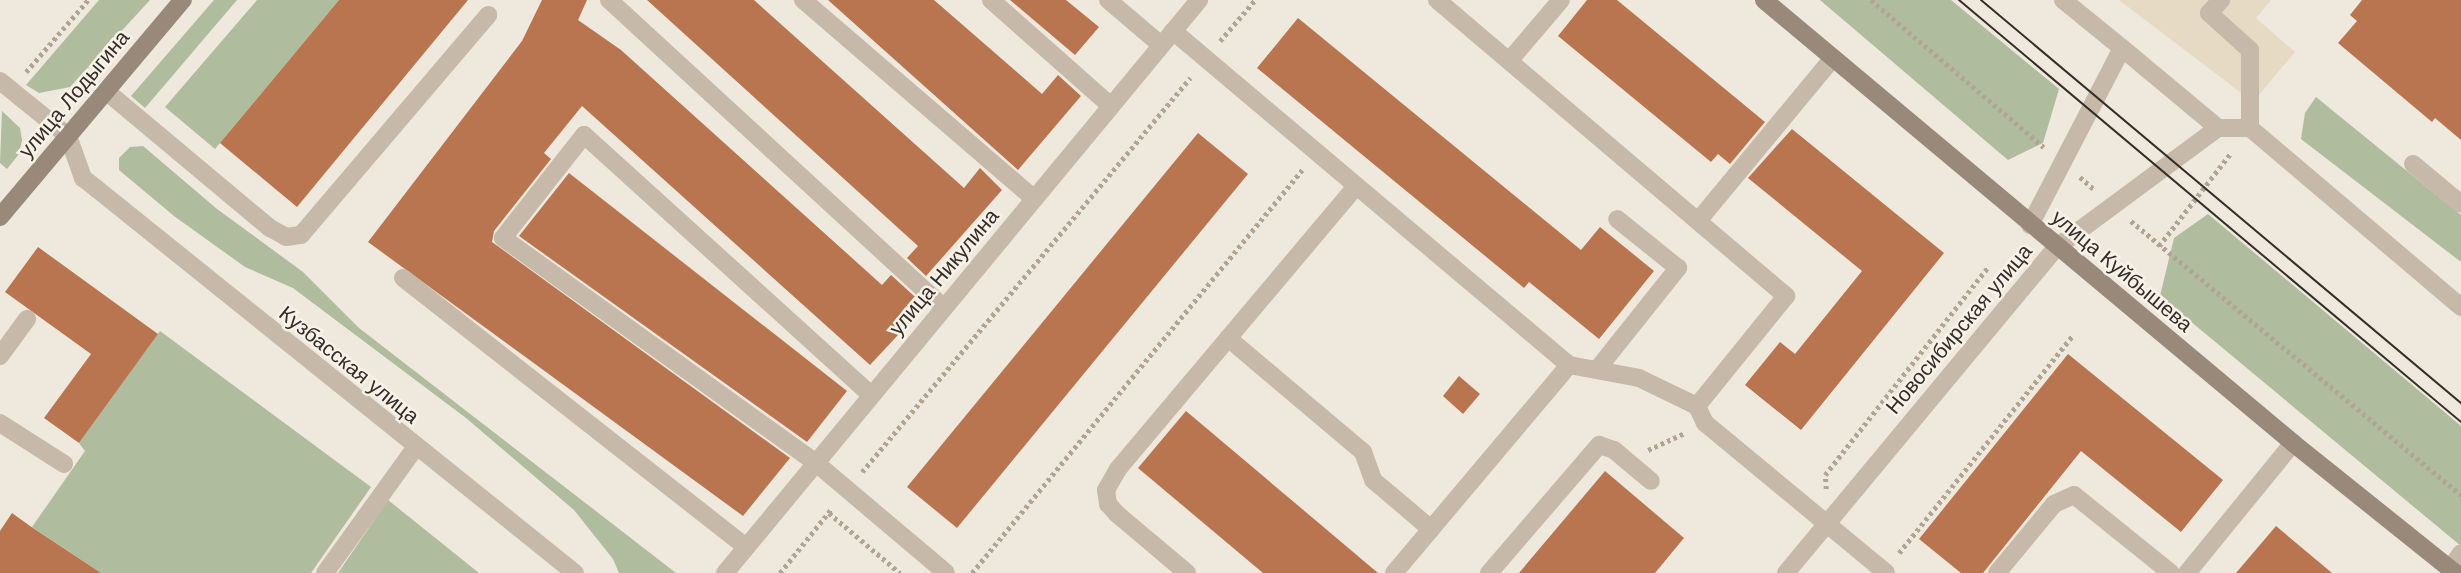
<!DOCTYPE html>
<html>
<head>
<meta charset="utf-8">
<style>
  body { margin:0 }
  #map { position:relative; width:2461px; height:573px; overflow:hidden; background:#efe8dc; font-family:Arial,sans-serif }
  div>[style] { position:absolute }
  .green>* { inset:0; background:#afbc9d }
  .plaza>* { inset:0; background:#e6dac4 }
  .building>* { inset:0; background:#b97550 }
  .path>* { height:4.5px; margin-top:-2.25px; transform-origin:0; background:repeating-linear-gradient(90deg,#b1a493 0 3.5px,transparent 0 7px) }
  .service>* { height:18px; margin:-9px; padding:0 9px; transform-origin:9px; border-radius:9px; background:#c6b9a9 }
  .minor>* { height:18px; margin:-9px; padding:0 9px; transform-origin:9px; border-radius:9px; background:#c6b9a9 }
  .secondary>* { height:18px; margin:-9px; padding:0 9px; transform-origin:9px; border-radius:9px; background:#99897b }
  .tram>* { height:2px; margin:-1px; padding:0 1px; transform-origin:1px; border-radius:1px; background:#342d28 }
  span { translate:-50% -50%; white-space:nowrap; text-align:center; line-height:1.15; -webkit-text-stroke:5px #f7f2e8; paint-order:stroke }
  .street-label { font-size:21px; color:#342d28 }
</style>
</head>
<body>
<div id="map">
  <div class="green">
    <i style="clip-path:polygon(99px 0,150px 0,70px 87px,39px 93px,26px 85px)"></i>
    <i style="clip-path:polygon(214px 0,237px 0,145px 108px,131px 96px)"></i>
    <i style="clip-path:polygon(257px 0,339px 0,215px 149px,165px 107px)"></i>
    <i style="clip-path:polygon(1820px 0,1951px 0,2059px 89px,2043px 143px,2008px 160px)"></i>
    <i style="clip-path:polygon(2316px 97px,2461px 215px,2461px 262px,2301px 139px,2305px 113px)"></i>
    <i style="clip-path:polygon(2px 111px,20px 128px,22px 140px,19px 154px,7px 169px,0 163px)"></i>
    <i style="clip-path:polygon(143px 146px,217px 209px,303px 272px,359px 328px,676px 573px,619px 573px,613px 559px,574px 510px,466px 418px,293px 288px,245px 267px,174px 216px,119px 170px,119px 158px,130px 147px)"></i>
    <i style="clip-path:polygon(2208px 214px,2461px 426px,2461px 546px,2160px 296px,2174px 238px)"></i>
    <i style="clip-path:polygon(160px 331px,371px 487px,311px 573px,101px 573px,32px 527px,85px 451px,79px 443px)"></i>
    <i style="clip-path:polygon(388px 500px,479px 573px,338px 573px)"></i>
  </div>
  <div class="plaza">
    <i style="clip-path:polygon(2119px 0,2271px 0,2256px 18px,2295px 52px,2253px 102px)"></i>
  </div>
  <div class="building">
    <i style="clip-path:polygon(339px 0,468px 0,297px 207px,220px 143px)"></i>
    <i style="clip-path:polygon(542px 0,587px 0,578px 20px,621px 50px,882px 285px,891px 275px,925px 306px,870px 365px,582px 106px,544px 153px,551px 159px,494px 231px,492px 242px,790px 458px,743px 516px,368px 242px,522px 41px)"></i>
    <i style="clip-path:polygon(647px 0,754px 0,964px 188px,980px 168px,1002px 190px,926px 276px,907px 258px,918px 246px)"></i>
    <i style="clip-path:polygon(828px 0,934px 0,1042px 94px,1058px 75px,1081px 96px,1018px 170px)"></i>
    <i style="clip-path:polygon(1010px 0,1066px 0,1099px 27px,1075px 55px)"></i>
    <i style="clip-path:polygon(1587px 0,1617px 0,1765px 122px,1730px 164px,1718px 154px,1711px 162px,1558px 36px)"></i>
    <i style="clip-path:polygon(2362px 0,2461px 0,2461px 140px,2435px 118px,2432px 122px,2338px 43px,2357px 21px,2350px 15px)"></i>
    <i style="clip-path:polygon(1298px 18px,1581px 250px,1600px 227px,1654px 271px,1599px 339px,1529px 282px,1524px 288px,1257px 68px)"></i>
    <i style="clip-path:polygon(1792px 129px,1944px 253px,1801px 430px,1745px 385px,1780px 342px,1795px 354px,1862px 271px,1748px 178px)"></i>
    <i style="clip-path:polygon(1198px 133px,1248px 174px,957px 528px,907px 487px)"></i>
    <i style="clip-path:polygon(569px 173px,847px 391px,807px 442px,519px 236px)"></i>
    <i style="clip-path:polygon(38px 247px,158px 334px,79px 443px,44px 418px,91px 354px,5px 292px)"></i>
    <i style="clip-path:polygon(2068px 354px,2223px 480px,2181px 532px,2081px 451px,1983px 573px,1961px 573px,1919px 539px)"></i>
    <i style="clip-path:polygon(1459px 376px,1480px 394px,1463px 414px,1443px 396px)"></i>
    <i style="clip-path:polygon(1186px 411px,1378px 573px,1263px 573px,1138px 468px)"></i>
    <i style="clip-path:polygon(1605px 471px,1684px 538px,1655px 573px,1519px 573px)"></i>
    <i style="clip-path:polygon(12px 513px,30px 526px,101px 573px,0 573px,0 531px)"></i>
    <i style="clip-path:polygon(2276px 526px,2332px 573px,2236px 573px)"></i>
  </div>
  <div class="path">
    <i style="left:1871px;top:0;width:227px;rotate:40.4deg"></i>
    <i style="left:1220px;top:41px;width:54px;rotate:-49.5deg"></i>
    <i style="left:26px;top:72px;width:95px;rotate:-49.3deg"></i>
    <i style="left:2080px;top:177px;width:20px;rotate:41deg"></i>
    <i style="left:2131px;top:221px;width:429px;rotate:39.7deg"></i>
    <i style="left:2159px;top:246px;width:118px;rotate:-52.3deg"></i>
    <i style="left:1648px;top:450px;width:41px;rotate:-24.7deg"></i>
    <i style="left:862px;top:472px;width:513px;rotate:-50.22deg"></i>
    <i style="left:1826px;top:489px;width:14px;rotate:-94deg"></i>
    <i style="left:1825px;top:475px;width:266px;rotate:-51.9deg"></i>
    <i style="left:829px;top:513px;width:93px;rotate:40.2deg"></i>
    <i style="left:1899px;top:553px;width:279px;rotate:-51.4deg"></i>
    <i style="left:780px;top:573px;width:83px;rotate:-51.3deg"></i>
    <i style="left:972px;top:573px;width:521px;rotate:-50.69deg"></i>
  </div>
  <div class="service">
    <i style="left:609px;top:0;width:455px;rotate:42.6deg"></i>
    <i style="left:803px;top:0;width:305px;rotate:40.7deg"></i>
    <i style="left:991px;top:0;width:160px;rotate:41.5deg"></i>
    <i style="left:1108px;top:0;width:70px;rotate:40.3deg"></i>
    <i style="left:1437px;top:0;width:458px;rotate:40.3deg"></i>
    <i style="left:1786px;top:296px;width:141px;rotate:129deg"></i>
    <i style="left:1697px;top:406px;width:19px;rotate:65deg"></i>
    <i style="left:1705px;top:423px;width:235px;rotate:39.6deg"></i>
    <i style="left:2063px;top:0;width:76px;rotate:39.1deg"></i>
    <i style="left:1173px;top:31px;width:518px;rotate:40.15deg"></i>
    <i style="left:1569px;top:365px;width:71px;rotate:10.5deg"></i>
    <i style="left:1639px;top:378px;width:64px;rotate:25.8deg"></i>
    <i style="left:1509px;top:61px;width:80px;rotate:-49.6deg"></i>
    <i style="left:0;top:81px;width:87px;rotate:39deg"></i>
    <i style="left:106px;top:91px;width:214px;rotate:39.9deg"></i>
    <i style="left:270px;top:228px;width:18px;rotate:29deg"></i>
    <i style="left:286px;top:237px;width:15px;rotate:-8deg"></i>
    <i style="left:301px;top:235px;width:289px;rotate:-49.6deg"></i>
    <i style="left:2250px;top:128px;width:277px;rotate:40.3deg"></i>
    <i style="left:2413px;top:164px;width:62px;rotate:39.8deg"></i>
    <i style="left:1698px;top:221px;width:210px;rotate:-50.4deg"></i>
    <i style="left:2030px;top:225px;width:199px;rotate:-62.5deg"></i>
    <i style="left:2122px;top:48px;width:125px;rotate:39.8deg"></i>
    <i style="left:2057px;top:247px;width:200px;rotate:-36.5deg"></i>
    <i style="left:2218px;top:128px;width:32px"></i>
    <i style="left:2250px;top:128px;width:78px;rotate:-90deg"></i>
    <i style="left:2250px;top:50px;width:55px;rotate:-137.9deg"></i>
    <i style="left:2209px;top:13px;width:18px;rotate:-47deg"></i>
    <i style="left:403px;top:278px;width:436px;rotate:38.1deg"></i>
    <i style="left:1228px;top:338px;width:177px;rotate:40.2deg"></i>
    <i style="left:1363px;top:452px;width:30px;rotate:70deg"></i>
    <i style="left:1373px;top:480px;width:76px;rotate:40.2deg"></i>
    <i style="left:0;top:356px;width:46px;rotate:-53.9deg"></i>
    <i style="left:1599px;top:367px;width:127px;rotate:-51.4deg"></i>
    <i style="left:1678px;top:268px;width:78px;rotate:-141.2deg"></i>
    <i style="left:871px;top:395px;width:387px;rotate:-137.8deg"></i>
    <i style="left:584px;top:135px;width:131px;rotate:128.2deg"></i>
    <i style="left:503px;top:238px;width:385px;rotate:35.7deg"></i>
    <i style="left:816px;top:463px;width:170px;rotate:40.2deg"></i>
    <i style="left:0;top:423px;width:76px;rotate:32.6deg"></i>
    <i style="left:2450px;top:569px;width:19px;rotate:-55deg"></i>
    <i style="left:325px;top:573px;width:154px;rotate:-54.2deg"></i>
    <i style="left:1187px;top:573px;width:92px;rotate:-139.9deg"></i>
    <i style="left:1117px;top:514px;width:13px;rotate:-132deg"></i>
    <i style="left:1108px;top:504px;width:14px;rotate:-98deg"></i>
    <i style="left:1106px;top:490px;width:24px;rotate:-60deg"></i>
    <i style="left:1118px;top:469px;width:370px;rotate:-49.9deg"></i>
    <i style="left:1394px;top:573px;width:272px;rotate:-49.9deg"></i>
    <i style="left:1489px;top:573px;width:169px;rotate:-49.3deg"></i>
    <i style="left:1599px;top:445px;width:16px;rotate:18deg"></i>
    <i style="left:1614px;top:450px;width:48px;rotate:40deg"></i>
    <i style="left:1997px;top:573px;width:89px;rotate:-50.4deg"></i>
    <i style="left:2054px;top:504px;width:22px;rotate:-24deg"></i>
    <i style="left:2074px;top:495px;width:124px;rotate:38.8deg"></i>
    <i style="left:2187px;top:573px;width:168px;rotate:-50.8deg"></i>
  </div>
  <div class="minor">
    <i style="left:68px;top:136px;width:45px;rotate:70.3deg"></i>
    <i style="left:83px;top:178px;width:18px;rotate:38deg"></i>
    <i style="left:97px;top:189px;width:613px;rotate:38.78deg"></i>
    <i style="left:725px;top:573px;width:744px;rotate:-50.4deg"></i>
    <i style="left:1786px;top:573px;width:424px;rotate:-50.3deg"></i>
  </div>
  <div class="secondary">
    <i style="left:1764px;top:0;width:690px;rotate:39.94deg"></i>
    <i style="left:2293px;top:443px;width:208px;rotate:38.7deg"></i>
    <i style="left:0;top:217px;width:284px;rotate:-49.9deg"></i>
  </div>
  <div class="tram">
    <i style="left:1959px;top:0;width:656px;rotate:40.05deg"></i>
    <i style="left:1981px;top:0;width:627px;rotate:40.02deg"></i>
  </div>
  <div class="street-label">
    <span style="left:74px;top:94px;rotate:-50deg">улица Лодыгина</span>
    <span style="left:2122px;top:271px;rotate:40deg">улица Куйбышева</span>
    <span style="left:944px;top:272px;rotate:-50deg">улица Никулина</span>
    <span style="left:1959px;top:329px;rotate:-50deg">Новосибирская улица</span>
    <span style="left:349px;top:365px;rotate:39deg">Кузбасская улица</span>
  </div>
</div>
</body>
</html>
